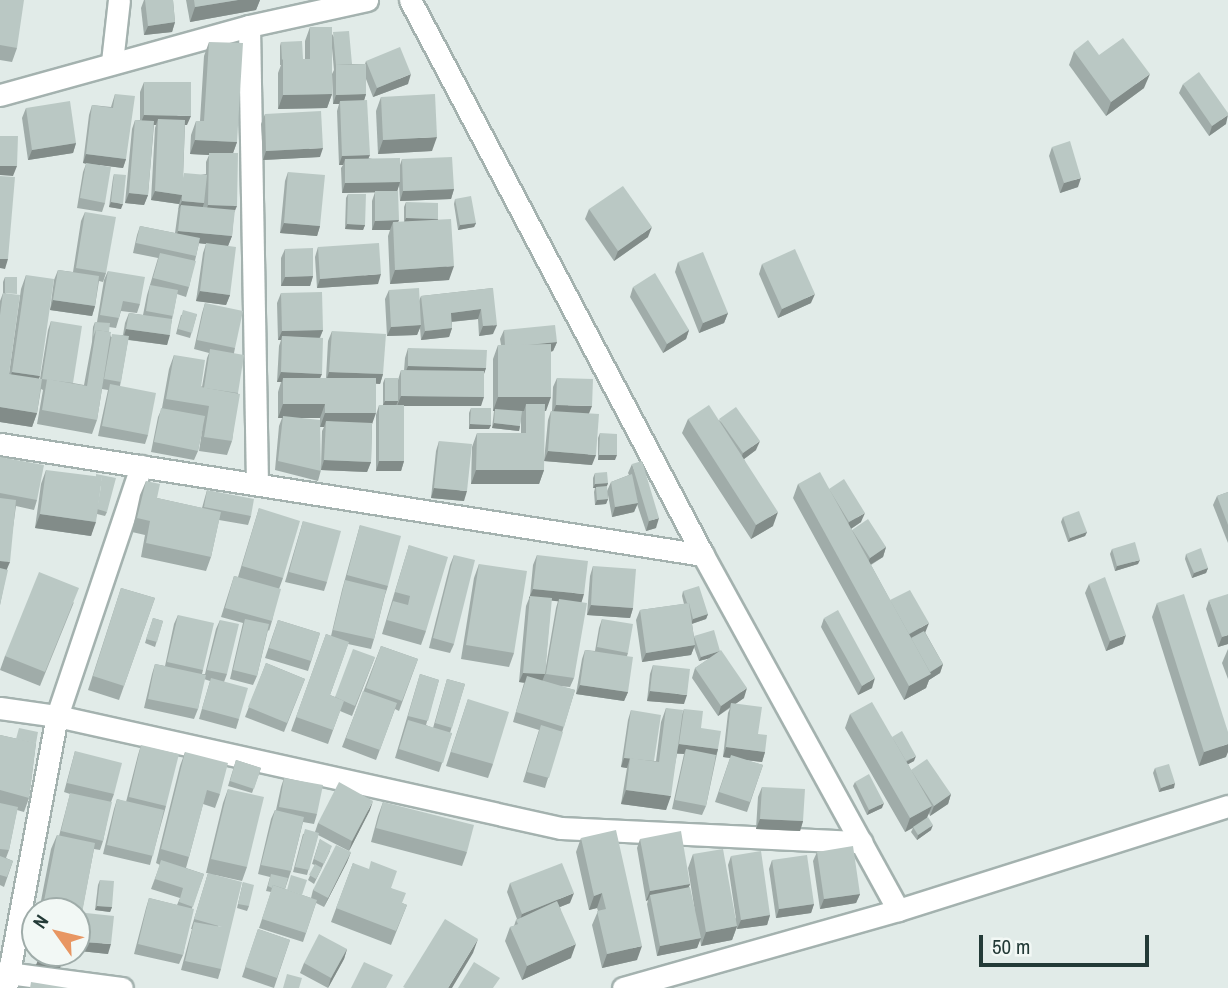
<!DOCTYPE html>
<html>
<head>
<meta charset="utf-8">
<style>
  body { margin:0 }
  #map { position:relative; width:1228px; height:988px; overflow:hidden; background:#e1ebe8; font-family:"Archivo Narrow",sans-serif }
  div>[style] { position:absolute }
  .roads { filter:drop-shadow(2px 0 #a4b2af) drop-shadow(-2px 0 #a4b2af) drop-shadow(0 2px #a4b2af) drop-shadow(0 -2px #a4b2af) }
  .minor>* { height:21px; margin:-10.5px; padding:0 10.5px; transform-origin:10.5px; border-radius:10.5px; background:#fff }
  .wall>* { inset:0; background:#a0aca9 }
  .shaded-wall>* { inset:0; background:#828c89 }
  .building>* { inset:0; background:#bac8c4 }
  span { translate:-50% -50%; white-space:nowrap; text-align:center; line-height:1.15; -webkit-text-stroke:7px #f2f8f5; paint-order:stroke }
  .north { position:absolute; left:21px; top:897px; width:70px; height:70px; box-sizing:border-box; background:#f2f8f5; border:2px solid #9faca9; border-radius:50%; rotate:304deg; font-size:19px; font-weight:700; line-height:28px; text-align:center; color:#233a37 }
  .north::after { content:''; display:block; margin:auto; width:24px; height:32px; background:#e89662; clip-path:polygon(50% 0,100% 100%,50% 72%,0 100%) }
  .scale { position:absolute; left:979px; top:935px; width:170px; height:32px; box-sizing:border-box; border:4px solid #233a37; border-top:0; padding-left:9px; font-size:21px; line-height:24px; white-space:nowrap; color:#233a37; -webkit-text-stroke:5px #f2f8f5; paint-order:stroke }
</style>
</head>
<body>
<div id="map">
  <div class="roads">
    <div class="minor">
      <i style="left:410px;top:0;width:628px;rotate:62.17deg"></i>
      <i style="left:703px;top:555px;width:405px;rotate:61.2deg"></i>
      <i style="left:249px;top:26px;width:457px;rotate:89deg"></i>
      <i style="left:112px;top:62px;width:62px;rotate:-83.6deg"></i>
      <i style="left:0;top:95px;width:258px;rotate:-15.5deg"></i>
      <i style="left:249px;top:26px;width:121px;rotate:-12.4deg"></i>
      <i style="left:0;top:444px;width:712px;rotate:8.97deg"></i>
      <i style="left:0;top:708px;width:58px;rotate:8deg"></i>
      <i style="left:57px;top:716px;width:516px;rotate:12.53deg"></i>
      <i style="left:561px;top:828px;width:301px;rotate:2.7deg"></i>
      <i style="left:0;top:972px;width:123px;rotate:7.5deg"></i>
      <i style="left:6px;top:988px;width:277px;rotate:-79.4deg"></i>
      <i style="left:57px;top:716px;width:264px;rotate:-71.4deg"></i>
      <i style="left:623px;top:988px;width:286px;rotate:-15.8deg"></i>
      <i style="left:898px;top:910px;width:346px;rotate:-17.5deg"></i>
    </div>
  </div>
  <div class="wall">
    <i style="clip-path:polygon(0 0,17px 48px,12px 62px,0 60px)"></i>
    <i style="clip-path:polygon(144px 0,173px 0,175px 22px,172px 32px,144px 35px,141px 8px)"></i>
    <i style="clip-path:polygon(186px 0,260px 0,256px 10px,190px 22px)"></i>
    <i style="clip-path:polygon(310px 27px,332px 34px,352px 64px,365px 64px,366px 61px,408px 84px,373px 97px,366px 79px,366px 94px,364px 100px,368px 158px,400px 165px,402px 159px,454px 189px,451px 199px,400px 201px,399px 185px,397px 191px,398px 222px,404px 222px,404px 207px,406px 202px,438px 219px,449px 280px,390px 284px,388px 236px,390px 230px,372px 230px,372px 201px,375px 192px,342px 193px,341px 168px,343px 165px,339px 165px,337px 111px,339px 104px,333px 104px,332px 74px,334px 70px,332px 48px,332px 94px,327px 108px,278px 109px,278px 73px,281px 65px,280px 65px,280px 46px,281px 42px,303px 59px,305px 59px,305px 41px)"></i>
    <i style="clip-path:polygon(209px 42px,237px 142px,233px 153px,234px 212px,232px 236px,228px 246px,230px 295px,226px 305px,196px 301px,203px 253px,206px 244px,199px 243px,189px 287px,186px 297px,177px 294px,167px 345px,128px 340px,120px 386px,148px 435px,145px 444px,98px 436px,108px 390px,102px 389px,97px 420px,92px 434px,37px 424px,43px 390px,41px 389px,37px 413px,32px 427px,0 422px,0 301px,3px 293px,3px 282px,5px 277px,9px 374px,21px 289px,26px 275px,39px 379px,40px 379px,48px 330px,51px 321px,73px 383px,84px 385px,92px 342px,93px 327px,95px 322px,97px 322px,104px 280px,108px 271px,140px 304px,137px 313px,121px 311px,116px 328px,109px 327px,109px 332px,111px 337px,123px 335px,125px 323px,129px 313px,143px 315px,147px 295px,158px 258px,133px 253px,137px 235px,140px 226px,175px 233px,179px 204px,151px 200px,155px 128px,156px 125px,154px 125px,148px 195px,144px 205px,125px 203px,132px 129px,135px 120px,140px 120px,140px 92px,144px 82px,187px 125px,185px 125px,183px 178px,206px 174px,206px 162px,209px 155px,190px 154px,191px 135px,196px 121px,200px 121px,204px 56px)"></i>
    <i style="clip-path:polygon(1074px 51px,1144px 88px,1106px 116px,1069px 65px)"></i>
    <i style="clip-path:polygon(1183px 84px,1226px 124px,1209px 136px,1179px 93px)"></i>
    <i style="clip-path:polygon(115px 94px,126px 159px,123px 168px,100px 165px,105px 203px,102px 212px,77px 208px,83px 172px,86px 164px,83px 163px,89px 115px,92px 105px,111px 107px)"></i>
    <i style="clip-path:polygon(381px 97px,432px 151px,378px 154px,376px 111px)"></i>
    <i style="clip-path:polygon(26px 108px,76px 143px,73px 153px,28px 160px,22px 118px)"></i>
    <i style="clip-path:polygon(265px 114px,320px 157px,263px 160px,261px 124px)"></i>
    <i style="clip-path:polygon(1052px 147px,1078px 187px,1060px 193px,1049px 156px)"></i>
    <i style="clip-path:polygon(288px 172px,320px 226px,317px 236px,280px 233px,285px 181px)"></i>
    <i style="clip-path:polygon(114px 174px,121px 209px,109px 207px,113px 178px)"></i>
    <i style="clip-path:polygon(348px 194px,365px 225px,363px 230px,345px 229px,346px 198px)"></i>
    <i style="clip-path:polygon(455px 199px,476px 223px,474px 227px,458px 230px,454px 204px)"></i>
    <i style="clip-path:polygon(589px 209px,648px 237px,614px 261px,585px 219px)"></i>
    <i style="clip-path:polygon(85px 212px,106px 273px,103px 282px,99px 281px,95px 306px,92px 316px,50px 310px,54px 280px,58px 270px,73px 272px,81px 221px)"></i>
    <i style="clip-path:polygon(318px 247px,378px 284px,317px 288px,315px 257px)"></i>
    <i style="clip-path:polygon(285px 249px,313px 276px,310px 286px,281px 286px,281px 258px)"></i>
    <i style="clip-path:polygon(678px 262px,728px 313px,724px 323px,699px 333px,675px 272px)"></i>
    <i style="clip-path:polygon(762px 264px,811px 303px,778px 318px,759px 274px)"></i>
    <i style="clip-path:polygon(633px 287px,689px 330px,686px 339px,663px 353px,630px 297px)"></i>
    <i style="clip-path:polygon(493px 288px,493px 334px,479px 336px,478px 319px,452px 322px,452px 328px,449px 337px,421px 340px,420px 328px,417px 335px,387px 336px,385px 299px,389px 290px,419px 301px,421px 296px)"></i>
    <i style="clip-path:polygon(evenodd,281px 293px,323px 330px,320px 338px,320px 378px,326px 378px,328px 341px,332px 331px,383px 374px,380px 384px,376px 383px,372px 424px,371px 462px,367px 472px,321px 470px,318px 481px,275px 470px,279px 426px,282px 418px,278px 418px,278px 392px,281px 382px,277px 382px,279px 346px,281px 340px,278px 340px,277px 303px,281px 293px,300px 418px,320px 418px,320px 427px,324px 427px,322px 431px,321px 467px,300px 418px)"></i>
    <i style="clip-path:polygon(205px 303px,235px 348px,234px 353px,238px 393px,232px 441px,227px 455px,199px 451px,203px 425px,198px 451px,194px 460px,151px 452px,158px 417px,162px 408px,169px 369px,174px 355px,202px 387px,207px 358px,209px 353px,194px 349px,202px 313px)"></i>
    <i style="clip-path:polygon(197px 314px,190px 338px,176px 334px,181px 315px)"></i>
    <i style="clip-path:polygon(504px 330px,557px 342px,553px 351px,551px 352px,546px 411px,544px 411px,544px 470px,539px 484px,471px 484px,472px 447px,477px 433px,521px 433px,521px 418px,519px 431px,492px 428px,494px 411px,493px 411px,493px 359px,498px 345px,501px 345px,500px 339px)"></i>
    <i style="clip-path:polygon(408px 348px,486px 368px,484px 373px,481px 406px,404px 406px,404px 461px,401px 471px,376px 471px,376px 415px,379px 405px,383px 405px,383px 383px,385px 378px,398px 380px,401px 370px,404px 371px,405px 358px)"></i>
    <i style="clip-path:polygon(557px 378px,592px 465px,544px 461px,548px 420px,551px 411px,552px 411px,553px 387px)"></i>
    <i style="clip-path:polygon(471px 408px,491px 425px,489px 429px,469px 429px,469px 413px)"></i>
    <i style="clip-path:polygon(688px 419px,719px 420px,756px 450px,744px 459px,773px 526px,751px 539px,682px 433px)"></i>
    <i style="clip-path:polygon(600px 433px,615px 460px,598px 460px,598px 438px)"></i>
    <i style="clip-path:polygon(439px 441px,464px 501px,431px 498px,436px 451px)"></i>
    <i style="clip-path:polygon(0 457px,37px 500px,34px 510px,16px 506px,7px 570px,0 605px)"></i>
    <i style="clip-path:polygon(632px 464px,656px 528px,646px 531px,637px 504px,634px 512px,612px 517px,608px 495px,608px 499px,606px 504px,595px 505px,594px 492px,595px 488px,593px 488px,593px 478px,595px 473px,608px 483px,607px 486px,607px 491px,611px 482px,629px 475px,628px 473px)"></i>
    <i style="clip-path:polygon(46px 470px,107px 512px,105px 516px,97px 514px,91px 536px,35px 528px,41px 484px)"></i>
    <i style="clip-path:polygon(146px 481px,157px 498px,202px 508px,207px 490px,251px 516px,248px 525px,219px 520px,211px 557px,206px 571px,141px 557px,145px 535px,132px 532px,140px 495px)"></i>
    <i style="clip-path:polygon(798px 484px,829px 489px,861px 522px,851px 529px,852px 530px,886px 547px,883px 557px,871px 565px,890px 600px,925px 632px,943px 664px,940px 673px,929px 680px,926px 688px,904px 700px,793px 498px)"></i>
    <i style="clip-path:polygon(1228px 492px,1228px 543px,1213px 505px,1217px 496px)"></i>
    <i style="clip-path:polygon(259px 508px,283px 578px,279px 589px,272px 621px,269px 631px,268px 630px,257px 676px,253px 685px,230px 679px,243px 623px,221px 617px,234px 576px,238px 577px)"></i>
    <i style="clip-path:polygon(1063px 517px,1087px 532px,1085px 536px,1068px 542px,1061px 522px)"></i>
    <i style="clip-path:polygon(303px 521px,327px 582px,324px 591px,285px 582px)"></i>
    <i style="clip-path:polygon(360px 525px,388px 586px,385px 595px,374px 639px,371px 649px,348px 644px,330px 695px,335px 697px,375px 657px,352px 716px,340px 711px,328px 744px,291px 731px,326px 634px,331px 636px,342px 590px)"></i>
    <i style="clip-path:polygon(409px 545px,426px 631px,421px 645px,382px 634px)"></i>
    <i style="clip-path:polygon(1112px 549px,1138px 564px,1115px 571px,1110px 554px)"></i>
    <i style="clip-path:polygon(1186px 554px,1208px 568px,1206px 573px,1192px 578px,1185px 559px)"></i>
    <i style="clip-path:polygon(454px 555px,454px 644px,450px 653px,429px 648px,450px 565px)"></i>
    <i style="clip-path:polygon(evenodd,537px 555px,581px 602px,574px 678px,570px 687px,559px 686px,575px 690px,545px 788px,523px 782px,539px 730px,513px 722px,524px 683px,519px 682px,526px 606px,530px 596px,533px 565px,537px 555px,551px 600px,558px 601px,556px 608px,545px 672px,551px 600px)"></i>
    <i style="clip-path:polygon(479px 564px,514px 653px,509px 667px,461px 659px,474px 578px)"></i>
    <i style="clip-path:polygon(593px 566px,633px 608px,630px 618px,587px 615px,590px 576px)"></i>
    <i style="clip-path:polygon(1089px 584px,1123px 644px,1106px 651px,1085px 593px)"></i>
    <i style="clip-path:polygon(121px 588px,155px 598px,119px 700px,88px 690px)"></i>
    <i style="clip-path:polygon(683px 591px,708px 614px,706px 619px,692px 624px,694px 637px,720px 651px,744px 698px,735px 704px,758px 734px,765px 752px,762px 762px,745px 760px,763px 765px,747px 812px,715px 802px,730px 758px,723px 757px,728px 713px,730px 708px,718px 716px,692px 678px,695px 668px,710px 658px,699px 661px,694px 647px,691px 655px,642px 662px,636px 620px,640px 610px,684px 604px,682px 596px)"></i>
    <i style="clip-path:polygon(1209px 600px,1228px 644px,1218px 647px,1206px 609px)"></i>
    <i style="clip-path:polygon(74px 602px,40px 686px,0 670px,5px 656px)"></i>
    <i style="clip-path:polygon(1157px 603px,1226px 757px,1199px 766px,1152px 617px)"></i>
    <i style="clip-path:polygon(178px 615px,203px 670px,202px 674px,205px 674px,216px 629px,220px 620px,227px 674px,224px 682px,239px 719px,236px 729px,199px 719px,210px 681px,204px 679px,198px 709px,194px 719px,144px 708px,152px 674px,155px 664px,165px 666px,174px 624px)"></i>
    <i style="clip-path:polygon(153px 618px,163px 621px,155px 647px,145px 643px)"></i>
    <i style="clip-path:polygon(824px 618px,872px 688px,858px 695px,821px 627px)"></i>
    <i style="clip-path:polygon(602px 619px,628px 653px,627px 656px,628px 692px,624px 701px,576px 694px,582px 659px,585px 650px,595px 651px,599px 628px)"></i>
    <i style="clip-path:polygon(278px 620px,320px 633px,308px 671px,265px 658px)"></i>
    <i style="clip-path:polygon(381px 646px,418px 659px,399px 711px,395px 709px,376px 760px,342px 747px)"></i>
    <i style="clip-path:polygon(1228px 649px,1228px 679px,1222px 663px)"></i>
    <i style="clip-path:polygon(266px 663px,305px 679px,284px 732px,245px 717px)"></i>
    <i style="clip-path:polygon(653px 665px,684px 704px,647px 701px,650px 674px)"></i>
    <i style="clip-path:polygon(420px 674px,439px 680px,426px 725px,433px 728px,447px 679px,465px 684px,450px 733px,452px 733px,439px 772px,395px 758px)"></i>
    <i style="clip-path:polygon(468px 699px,493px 764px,488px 778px,446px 766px)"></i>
    <i style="clip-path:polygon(666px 708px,682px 714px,684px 709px,718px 749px,706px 806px,702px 815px,672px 809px,684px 754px,677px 754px,666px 810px,621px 804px,627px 768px,621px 767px,628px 720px,631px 710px,654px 761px,656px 761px,661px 722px)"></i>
    <i style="clip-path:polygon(850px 714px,892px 737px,914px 761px,908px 764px,911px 770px,951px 794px,948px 804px,930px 816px,929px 813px,927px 817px,931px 830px,917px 840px,911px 832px,913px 828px,905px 832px,845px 728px)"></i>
    <i style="clip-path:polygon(0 735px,36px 743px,29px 798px,24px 812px,17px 810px,9px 850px,6px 858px,13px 861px,4px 887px,0 885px)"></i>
    <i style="clip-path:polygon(141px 745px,166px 806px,150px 865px,103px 854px,114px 809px,117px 799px,126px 802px,138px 755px)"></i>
    <i style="clip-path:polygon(75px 751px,114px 794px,111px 802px,103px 841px,100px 850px,94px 849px,77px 937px,77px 911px,39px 911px,51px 849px,57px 835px,59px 836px,70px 794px,64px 792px)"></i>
    <i style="clip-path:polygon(185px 752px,220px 794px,215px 808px,203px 804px,189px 857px,186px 868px,204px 874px,192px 908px,183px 955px,179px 964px,134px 954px,146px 908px,149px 898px,177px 905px,180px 898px,151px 889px,160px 865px,156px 863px,180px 766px)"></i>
    <i style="clip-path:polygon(236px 760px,261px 768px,252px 793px,228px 786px)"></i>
    <i style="clip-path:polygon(1155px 768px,1174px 788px,1159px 792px,1153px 773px)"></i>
    <i style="clip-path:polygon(284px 778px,317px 814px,314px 824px,303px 822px,291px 871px,285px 889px,311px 898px,313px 890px,351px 852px,347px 862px,324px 907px,316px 903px,303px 942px,259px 928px,271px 892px,266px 891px,270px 877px,258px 874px,271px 819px,275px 810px,276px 810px,281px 787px)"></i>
    <i style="clip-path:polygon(855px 782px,882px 808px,867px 815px,853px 786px)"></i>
    <i style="clip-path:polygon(762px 787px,803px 821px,800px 831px,756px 829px,758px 797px)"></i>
    <i style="clip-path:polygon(228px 789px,247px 867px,242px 881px,215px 875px,221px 969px,218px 979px,181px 970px,192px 929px,191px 929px,208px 873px,206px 873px,223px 803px)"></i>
    <i style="clip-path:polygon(383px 802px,467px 852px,462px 866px,371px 842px,378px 816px)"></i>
    <i style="clip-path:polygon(370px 810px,349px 851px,318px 835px,307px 875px,293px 872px,303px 834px,315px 832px,318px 823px)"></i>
    <i style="clip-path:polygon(581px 838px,637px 960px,602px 968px,592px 925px,598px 911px,597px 908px,589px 910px,576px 852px)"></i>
    <i style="clip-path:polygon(320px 839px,330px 851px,314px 884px,308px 880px,315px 865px,312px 864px)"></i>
    <i style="clip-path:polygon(640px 839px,690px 884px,689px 887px,695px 912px,688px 868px,693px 854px,736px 919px,728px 865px,731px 856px,770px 915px,767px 925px,737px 929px,737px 927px,732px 940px,701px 946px,700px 939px,697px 948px,657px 956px,647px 904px,648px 900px,646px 901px,637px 848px)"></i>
    <i style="clip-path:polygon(817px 852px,860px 894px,856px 903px,820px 909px,813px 861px)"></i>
    <i style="clip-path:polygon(772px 860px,814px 904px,811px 913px,776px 918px,769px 869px)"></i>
    <i style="clip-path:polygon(353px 863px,391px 888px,402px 903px,407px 905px,391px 945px,331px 922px)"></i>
    <i style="clip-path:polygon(100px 880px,112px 907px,110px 912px,95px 910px,98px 885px)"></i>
    <i style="clip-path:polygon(243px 882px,249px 906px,247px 911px,237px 908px)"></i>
    <i style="clip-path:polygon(510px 883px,570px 903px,560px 907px,571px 958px,522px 980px,505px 941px,510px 927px,514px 926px,516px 920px,517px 919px,507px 892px)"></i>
    <i style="clip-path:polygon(86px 913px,108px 954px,80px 951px,83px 922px)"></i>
    <i style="clip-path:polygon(258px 929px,290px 940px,274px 988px,242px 977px)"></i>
    <i style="clip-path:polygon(347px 949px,344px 959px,328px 988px,300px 973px,304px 963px)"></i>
  </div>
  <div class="shaded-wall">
    <i style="clip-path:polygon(238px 0,260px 0,256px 10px,190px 22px,195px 7px)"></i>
    <i style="clip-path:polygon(175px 22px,172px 32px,144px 35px,148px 26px)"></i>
    <i style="clip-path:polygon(411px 74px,408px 84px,373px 97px,377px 88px)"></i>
    <i style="clip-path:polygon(1150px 74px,1144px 88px,1106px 116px,1111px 102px)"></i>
    <i style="clip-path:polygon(332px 94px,327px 108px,278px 109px,283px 95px)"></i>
    <i style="clip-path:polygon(366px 94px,363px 104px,340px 101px,339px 104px,333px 104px,336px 95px)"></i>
    <i style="clip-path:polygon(144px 115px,191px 116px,187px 125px,158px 125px,158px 119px,156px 125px,140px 125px)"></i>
    <i style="clip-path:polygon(1228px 115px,1226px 124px,1209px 136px,1212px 126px)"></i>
    <i style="clip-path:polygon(437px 137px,432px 151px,378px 154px,383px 140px)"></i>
    <i style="clip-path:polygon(195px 140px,237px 142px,232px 156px,209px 153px,209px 155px,190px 154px)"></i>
    <i style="clip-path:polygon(76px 143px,73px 153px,28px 160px,32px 150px)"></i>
    <i style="clip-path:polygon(323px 148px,320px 157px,263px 160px,266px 151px)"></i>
    <i style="clip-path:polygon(86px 154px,126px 159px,123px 168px,83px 163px)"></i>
    <i style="clip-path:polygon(370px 155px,366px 164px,345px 159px,343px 165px,339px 165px,342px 156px)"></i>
    <i style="clip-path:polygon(0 166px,17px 166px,13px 176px,0 175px)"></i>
    <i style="clip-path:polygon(1081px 178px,1078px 187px,1060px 193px,1064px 183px)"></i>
    <i style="clip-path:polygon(400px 182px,397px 192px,342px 193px,345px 183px)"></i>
    <i style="clip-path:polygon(454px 189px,451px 199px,400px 201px,403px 191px)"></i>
    <i style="clip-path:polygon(155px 191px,182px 195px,179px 204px,151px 200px)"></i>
    <i style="clip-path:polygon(129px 193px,148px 195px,144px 205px,125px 203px)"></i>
    <i style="clip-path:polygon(182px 201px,204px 203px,201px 213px,181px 205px,178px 210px)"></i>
    <i style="clip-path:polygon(111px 202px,123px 204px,121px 209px,109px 207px)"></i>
    <i style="clip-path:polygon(208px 205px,237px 206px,233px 215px,205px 215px)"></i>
    <i style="clip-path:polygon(406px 218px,438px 219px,436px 223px,404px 223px)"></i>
    <i style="clip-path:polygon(399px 220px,395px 230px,393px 222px,390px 230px,372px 230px,375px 221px)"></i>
    <i style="clip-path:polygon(284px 223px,320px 226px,317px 236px,280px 233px)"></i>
    <i style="clip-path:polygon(476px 223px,474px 227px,458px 230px,460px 225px)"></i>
    <i style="clip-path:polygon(347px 224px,365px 225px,363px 230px,345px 229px)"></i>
    <i style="clip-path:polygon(652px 227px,648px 237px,614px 261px,618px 251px)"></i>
    <i style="clip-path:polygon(178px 231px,232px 236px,228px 246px,175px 241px)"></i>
    <i style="clip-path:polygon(0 259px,8px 259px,5px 269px,0 268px)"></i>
    <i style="clip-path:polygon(454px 266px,449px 280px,390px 284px,395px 270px)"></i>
    <i style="clip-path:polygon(381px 274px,378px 284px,317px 288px,320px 279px)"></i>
    <i style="clip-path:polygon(313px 276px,310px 286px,281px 286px,285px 277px)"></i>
    <i style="clip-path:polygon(200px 291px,230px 295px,226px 305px,196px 301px)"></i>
    <i style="clip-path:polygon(815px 294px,811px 303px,778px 318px,782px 309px)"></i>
    <i style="clip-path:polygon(53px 300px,95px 306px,92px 316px,50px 310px)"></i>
    <i style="clip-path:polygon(481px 309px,478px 319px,448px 322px,451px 313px)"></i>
    <i style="clip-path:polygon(728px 313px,724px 323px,699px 333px,703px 323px)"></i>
    <i style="clip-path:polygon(421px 325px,417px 335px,387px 336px,391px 327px)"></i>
    <i style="clip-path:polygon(497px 325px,493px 334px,479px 336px,483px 326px)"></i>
    <i style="clip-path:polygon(452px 328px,449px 337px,421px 340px,425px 331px)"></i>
    <i style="clip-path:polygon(126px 329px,170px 335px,167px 345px,123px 339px)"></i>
    <i style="clip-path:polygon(323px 330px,319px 339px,282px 336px,281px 340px,278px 340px,282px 331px)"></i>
    <i style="clip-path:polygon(689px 330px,686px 339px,663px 353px,667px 344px)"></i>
    <i style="clip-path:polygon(557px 342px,553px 351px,502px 356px,505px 347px)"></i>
    <i style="clip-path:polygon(408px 366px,486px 368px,483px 377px,404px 376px)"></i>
    <i style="clip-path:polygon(12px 372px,40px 376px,35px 390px,7px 386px)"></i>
    <i style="clip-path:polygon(281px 372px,322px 374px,318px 383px,283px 378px,282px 382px,277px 382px)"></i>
    <i style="clip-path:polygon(329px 372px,383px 374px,380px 384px,326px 381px)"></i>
    <i style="clip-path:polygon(401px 396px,484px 397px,481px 406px,397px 406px)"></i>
    <i style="clip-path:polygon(498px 397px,551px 397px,546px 411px,526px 411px,526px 404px,524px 411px,493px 411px)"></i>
    <i style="clip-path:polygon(385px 401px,398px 401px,396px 406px,383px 405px)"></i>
    <i style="clip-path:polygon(283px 404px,325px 404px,320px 418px,278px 418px)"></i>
    <i style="clip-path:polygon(556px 405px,592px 406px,588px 416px,552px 415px)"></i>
    <i style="clip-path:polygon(0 407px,37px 413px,32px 427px,0 422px)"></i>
    <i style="clip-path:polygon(325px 413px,376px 413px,371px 427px,326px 421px,324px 427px,320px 427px)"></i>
    <i style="clip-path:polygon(494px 423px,520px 426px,519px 431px,492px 428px)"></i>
    <i style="clip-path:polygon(470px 424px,491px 425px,489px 429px,469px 429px)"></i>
    <i style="clip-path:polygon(760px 441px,756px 450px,740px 462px,743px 453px)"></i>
    <i style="clip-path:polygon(548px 451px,596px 455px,592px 465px,544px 461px)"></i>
    <i style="clip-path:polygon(599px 455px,617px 455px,615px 460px,598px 460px)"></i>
    <i style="clip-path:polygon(324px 460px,371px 462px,367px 472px,321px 470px)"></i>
    <i style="clip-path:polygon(379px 461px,404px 461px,401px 471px,376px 471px)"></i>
    <i style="clip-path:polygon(476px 470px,544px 470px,539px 484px,471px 484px)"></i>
    <i style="clip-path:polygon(608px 483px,606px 488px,593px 488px,595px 484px)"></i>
    <i style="clip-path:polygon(434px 488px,467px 491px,464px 501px,431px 498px)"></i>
    <i style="clip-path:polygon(608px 499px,606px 504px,595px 505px,597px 500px)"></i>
    <i style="clip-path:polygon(638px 503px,634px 512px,612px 517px,615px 507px)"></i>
    <i style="clip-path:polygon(778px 512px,773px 526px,751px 539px,756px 525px)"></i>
    <i style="clip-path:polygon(865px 513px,861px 522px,846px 532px,849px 522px)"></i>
    <i style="clip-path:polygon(40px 514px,96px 522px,91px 536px,35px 528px)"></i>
    <i style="clip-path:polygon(659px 518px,656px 528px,646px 531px,649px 521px)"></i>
    <i style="clip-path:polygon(1087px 532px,1085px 536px,1068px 542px,1070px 538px)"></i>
    <i style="clip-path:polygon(886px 547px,883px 557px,866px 567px,870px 558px)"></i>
    <i style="clip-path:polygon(1140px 560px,1138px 564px,1115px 571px,1117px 566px)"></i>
    <i style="clip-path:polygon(0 561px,10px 562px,6px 571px,0 570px)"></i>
    <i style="clip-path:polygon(1208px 568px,1206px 573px,1192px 578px,1194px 573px)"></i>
    <i style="clip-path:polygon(533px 589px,584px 594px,581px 604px,529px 598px)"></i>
    <i style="clip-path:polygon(591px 605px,633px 608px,630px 618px,587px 615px)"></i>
    <i style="clip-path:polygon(708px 614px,706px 619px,691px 624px,693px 619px)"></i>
    <i style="clip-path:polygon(929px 623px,925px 633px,911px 641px,908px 635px)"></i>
    <i style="clip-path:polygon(1126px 635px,1123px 644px,1106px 651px,1110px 641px)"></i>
    <i style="clip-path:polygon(1228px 635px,1228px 644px,1218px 647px,1222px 637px)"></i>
    <i style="clip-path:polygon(695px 645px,691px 655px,642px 662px,646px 653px)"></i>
    <i style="clip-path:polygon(720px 651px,718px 656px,699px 661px,701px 657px)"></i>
    <i style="clip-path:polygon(943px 664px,940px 673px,929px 680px,926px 688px,904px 700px,909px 686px)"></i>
    <i style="clip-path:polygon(523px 673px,545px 674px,541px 684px,519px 682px)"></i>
    <i style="clip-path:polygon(875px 678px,872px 688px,858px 695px,862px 686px)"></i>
    <i style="clip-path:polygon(580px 685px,628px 692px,624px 701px,576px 694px)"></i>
    <i style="clip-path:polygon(747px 688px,744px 698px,731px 707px,731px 703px,730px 707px,718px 716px,721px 706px)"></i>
    <i style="clip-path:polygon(650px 691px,687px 695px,684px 704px,647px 701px)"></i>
    <i style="clip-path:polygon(679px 744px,718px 749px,715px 759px,686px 749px,684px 754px,676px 753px)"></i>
    <i style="clip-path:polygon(1228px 744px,1228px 752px,1226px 757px,1199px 766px,1204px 752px)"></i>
    <i style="clip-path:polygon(726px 747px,765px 752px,762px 762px,723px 757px)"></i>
    <i style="clip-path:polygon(916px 756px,914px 761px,901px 768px,903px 764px)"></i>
    <i style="clip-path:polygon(624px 758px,630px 758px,627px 768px,621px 767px)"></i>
    <i style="clip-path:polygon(1175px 783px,1174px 788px,1159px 792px,1161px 788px)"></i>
    <i style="clip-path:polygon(626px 790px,671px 796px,666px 810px,621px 804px)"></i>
    <i style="clip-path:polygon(951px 794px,948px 804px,930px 816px,934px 806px)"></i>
    <i style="clip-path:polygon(373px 801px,370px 810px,349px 851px,352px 841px)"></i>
    <i style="clip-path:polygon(884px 803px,882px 808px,867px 815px,869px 810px)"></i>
    <i style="clip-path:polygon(932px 806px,926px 820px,905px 832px,910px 818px)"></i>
    <i style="clip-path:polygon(760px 819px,803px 821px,800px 831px,756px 829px)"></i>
    <i style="clip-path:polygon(933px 825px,931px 830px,917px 840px,918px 835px)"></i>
    <i style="clip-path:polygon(351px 852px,347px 862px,324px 907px,328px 898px)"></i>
    <i style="clip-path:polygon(690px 884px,686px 893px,650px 895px,648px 900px,646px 901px,650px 891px)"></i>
    <i style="clip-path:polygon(574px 893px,570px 903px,519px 923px,522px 914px)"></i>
    <i style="clip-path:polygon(602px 893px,597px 908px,589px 910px,594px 896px)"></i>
    <i style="clip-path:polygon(860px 894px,856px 903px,820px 909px,824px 899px)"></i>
    <i style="clip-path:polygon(814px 904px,811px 913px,776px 918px,779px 909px)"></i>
    <i style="clip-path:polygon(97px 906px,112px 907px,110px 912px,95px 910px)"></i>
    <i style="clip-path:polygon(770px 915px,767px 925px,737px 929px,741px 920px)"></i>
    <i style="clip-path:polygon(737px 926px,732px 940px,701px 946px,706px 932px)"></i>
    <i style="clip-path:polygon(701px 938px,697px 948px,657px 956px,660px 946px)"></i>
    <i style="clip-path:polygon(478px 939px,473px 953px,452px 988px,448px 988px)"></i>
    <i style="clip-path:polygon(83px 942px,111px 944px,108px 954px,80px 951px)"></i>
    <i style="clip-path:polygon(576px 944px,571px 958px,522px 980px,527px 966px)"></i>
    <i style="clip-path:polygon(642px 946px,637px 960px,602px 968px,607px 954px)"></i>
    <i style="clip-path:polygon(347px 949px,344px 959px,328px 988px,331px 978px)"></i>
    <i style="clip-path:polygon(38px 960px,62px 963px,60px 968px,36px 965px)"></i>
  </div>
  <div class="building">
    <i style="clip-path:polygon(0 0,24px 0,17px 48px,0 45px)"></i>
    <i style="clip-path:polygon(145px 0,173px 0,175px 22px,148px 26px)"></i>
    <i style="clip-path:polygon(194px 0,238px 0,195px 7px)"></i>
    <i style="clip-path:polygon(310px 27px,332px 27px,332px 94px,283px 95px,283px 59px,310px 59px)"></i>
    <i style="clip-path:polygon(349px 31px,352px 64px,336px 65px,336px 66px,333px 32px)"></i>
    <i style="clip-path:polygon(1123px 38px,1150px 74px,1111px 102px,1074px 51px,1088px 40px,1099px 55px)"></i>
    <i style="clip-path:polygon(302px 41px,303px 59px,283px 59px,282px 60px,281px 42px)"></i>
    <i style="clip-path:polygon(209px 42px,243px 43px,237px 142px,195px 140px,196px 121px,204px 121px)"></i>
    <i style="clip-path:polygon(400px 47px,411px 74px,377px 88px,366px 61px)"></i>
    <i style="clip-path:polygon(366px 64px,366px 94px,336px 95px,336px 65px)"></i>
    <i style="clip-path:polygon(1199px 72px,1228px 113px,1228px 115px,1212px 126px,1183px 84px)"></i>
    <i style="clip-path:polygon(144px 82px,191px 82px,191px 116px,144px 115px)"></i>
    <i style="clip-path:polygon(115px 94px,135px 96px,126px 159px,86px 154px,92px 105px,113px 108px)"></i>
    <i style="clip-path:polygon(435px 94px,437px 137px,383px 140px,381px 97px)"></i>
    <i style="clip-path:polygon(367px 100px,370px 155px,342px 156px,340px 101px)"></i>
    <i style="clip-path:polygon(70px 101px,76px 143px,32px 150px,26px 108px)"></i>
    <i style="clip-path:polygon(321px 111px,323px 148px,266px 151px,265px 114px)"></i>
    <i style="clip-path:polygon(158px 119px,185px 120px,183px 178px,184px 173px,207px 175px,204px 203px,182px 201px,182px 195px,155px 191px)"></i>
    <i style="clip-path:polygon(135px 120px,154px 121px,148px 195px,129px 193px)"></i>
    <i style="clip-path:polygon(0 136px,18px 136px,17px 166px,0 166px)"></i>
    <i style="clip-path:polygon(1070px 141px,1081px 178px,1064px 183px,1052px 147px)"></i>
    <i style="clip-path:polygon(209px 153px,238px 153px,237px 206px,208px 205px)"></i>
    <i style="clip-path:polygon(452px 157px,454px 189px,403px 191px,402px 159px)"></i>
    <i style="clip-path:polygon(400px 158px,400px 182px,345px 183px,345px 159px)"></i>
    <i style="clip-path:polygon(86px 163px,111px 167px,105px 203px,80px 198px)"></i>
    <i style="clip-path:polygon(288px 172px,325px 175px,320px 226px,284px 223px)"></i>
    <i style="clip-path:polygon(114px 174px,126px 175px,123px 204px,111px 202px)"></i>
    <i style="clip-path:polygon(0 176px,15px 177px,8px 259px,0 259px)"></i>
    <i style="clip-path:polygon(623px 186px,652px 227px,618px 251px,589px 209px)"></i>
    <i style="clip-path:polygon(375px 191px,398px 191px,399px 220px,375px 221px)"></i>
    <i style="clip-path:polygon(348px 194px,366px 194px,365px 225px,347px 224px)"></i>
    <i style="clip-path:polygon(471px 196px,476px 223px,460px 225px,455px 199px)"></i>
    <i style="clip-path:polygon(406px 202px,438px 203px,438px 219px,406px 218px)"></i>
    <i style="clip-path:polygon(181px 205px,235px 210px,232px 236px,178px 231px)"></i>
    <i style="clip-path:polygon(85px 212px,116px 217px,106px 273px,76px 268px)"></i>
    <i style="clip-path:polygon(451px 219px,454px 266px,395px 270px,393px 222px)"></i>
    <i style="clip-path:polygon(140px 226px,200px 238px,196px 256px,136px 243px)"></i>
    <i style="clip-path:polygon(206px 243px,236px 247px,230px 295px,200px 291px)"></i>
    <i style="clip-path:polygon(379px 243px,381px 274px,320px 279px,318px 247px)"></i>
    <i style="clip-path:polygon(313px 248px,313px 276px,285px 277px,285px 249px)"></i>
    <i style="clip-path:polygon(795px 249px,815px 294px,782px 309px,762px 264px)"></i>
    <i style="clip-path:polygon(703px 252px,728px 313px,703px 323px,678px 262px)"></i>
    <i style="clip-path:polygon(160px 253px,196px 261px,189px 287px,153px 278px)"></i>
    <i style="clip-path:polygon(58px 270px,99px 276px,95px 306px,53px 300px)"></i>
    <i style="clip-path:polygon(108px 271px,145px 277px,140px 304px,123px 301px,119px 318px,100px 315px)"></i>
    <i style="clip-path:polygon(655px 273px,689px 330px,667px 344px,633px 287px)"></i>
    <i style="clip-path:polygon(26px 275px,54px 279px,40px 376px,12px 372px)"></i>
    <i style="clip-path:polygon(5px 277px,17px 277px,17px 294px,5px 293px)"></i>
    <i style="clip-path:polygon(150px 285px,178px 290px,173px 316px,146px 311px)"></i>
    <i style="clip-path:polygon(419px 288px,421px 325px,391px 327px,389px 290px)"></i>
    <i style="clip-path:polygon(493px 288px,497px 325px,483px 326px,481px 309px,451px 313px,452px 328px,425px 331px,421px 296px)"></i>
    <i style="clip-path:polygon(322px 292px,323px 330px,282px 331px,281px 293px)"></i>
    <i style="clip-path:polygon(3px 293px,20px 295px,9px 374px,42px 379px,37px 413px,0 407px,0 315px)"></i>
    <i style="clip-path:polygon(205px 303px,243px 311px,235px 348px,197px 340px)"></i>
    <i style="clip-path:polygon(183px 310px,197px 314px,192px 333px,178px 329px)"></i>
    <i style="clip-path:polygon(129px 313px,172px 319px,170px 335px,126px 329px)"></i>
    <i style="clip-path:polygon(51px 321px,82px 326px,73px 383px,42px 379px)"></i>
    <i style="clip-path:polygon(95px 322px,110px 323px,109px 332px,96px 330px,93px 337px)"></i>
    <i style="clip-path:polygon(555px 325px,557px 342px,528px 345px,505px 345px,504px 330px)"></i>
    <i style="clip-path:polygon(96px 330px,111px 332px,97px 420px,42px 410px,47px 379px,87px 386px)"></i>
    <i style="clip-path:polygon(332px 331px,386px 334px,383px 374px,329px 372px)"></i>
    <i style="clip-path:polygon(112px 334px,129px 336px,121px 382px,104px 379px)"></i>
    <i style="clip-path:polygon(282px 336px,323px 338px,322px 374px,281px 372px)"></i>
    <i style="clip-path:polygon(551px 344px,551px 397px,498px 397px,498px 345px)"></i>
    <i style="clip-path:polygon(408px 348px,487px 350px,486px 368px,408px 366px)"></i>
    <i style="clip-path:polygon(210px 349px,244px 355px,238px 393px,204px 388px)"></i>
    <i style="clip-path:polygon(174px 355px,205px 360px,201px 387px,240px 394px,232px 441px,204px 437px,209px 406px,166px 399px)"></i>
    <i style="clip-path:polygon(401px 370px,484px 371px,484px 397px,401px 396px)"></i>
    <i style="clip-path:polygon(283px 378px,376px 378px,376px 413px,325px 413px,325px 404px,283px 404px)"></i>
    <i style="clip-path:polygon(385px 378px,398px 378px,398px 401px,385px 401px)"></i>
    <i style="clip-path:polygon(557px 378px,593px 379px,592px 406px,556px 405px)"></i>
    <i style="clip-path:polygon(110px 384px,156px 393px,148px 435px,102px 426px)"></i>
    <i style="clip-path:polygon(526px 404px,545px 404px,544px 470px,476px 470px,477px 433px,526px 433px)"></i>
    <i style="clip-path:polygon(379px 405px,404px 405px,404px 461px,379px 461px)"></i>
    <i style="clip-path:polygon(709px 405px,778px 512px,756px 525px,688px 419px)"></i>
    <i style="clip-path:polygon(736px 407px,760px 441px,743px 453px,719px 419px)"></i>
    <i style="clip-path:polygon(161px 408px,205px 416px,198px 451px,154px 442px)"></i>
    <i style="clip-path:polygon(471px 408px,491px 408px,491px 425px,470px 424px)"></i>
    <i style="clip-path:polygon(495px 409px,522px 411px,520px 426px,494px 423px)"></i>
    <i style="clip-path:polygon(551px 411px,599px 414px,596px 455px,548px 451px)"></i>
    <i style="clip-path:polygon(283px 416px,320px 420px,321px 471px,278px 461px)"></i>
    <i style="clip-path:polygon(326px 421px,372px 423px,371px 462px,324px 460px)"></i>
    <i style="clip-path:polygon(600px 433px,617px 434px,617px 455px,599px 455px)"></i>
    <i style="clip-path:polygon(439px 441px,472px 444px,467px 491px,434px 488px)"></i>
    <i style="clip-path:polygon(0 457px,44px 465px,37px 500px,0 493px)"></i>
    <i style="clip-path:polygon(642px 461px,659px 518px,649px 521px,632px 464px)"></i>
    <i style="clip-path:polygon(46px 470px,102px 477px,96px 522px,40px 514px)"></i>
    <i style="clip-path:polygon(607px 472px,608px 483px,595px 484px,595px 473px)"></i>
    <i style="clip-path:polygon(820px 472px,931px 674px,909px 686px,798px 484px)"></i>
    <i style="clip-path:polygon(96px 474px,116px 478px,107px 512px,97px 509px,101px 486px,100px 486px,102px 477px,96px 477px)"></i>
    <i style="clip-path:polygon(632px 474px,638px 503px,615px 507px,611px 482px)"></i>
    <i style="clip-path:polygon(844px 479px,865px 513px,849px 522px,829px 489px)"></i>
    <i style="clip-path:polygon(146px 481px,160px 484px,157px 498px,221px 512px,211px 557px,146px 543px,150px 521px,137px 518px)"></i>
    <i style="clip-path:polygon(607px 486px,608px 499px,597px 500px,596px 487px)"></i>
    <i style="clip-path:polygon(207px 490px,254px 499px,251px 516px,204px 507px)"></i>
    <i style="clip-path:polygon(1228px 492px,1228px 525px,1217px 496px)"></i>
    <i style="clip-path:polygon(0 498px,16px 500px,10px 562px,0 561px)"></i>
    <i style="clip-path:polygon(259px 508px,300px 521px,283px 578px,242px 566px)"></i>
    <i style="clip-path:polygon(1079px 511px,1087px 532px,1070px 538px,1063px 517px)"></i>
    <i style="clip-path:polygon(868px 519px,886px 547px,870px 558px,852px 530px)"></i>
    <i style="clip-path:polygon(303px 521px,341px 531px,327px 582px,289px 572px)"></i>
    <i style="clip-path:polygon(360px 525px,401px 536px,388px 586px,347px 575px)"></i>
    <i style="clip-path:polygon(1135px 542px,1140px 560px,1117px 566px,1112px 549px)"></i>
    <i style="clip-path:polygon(409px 545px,448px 557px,426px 631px,387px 620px,393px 601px,408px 605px,410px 596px,395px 592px)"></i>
    <i style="clip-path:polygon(1201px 548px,1208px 568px,1194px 573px,1186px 554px)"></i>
    <i style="clip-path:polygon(454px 555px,475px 560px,454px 644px,433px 638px)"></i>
    <i style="clip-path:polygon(537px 555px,588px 561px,584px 594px,533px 589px)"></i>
    <i style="clip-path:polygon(479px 564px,527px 571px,514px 653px,466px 645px)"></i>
    <i style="clip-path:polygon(593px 566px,636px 569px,633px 608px,591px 605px)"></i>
    <i style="clip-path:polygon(0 568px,8px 570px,0 605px)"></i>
    <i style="clip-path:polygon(39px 572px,79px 588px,45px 672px,5px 656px)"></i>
    <i style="clip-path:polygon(234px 576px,281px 589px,272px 621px,225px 608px)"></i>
    <i style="clip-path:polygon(1105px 577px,1126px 635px,1110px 641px,1089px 584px)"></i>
    <i style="clip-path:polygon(345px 580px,386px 590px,374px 639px,333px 630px)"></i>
    <i style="clip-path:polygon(699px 586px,708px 614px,693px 619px,689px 603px,687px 603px,683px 591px)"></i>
    <i style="clip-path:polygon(121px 588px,155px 598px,124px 686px,93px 676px)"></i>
    <i style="clip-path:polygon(910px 590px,929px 623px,909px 634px,890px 600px)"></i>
    <i style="clip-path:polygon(1184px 594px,1228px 732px,1228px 744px,1204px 752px,1157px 603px)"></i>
    <i style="clip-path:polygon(1228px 594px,1228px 635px,1222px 637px,1209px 600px)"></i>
    <i style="clip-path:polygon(530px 596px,552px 598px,545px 674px,523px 673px)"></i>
    <i style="clip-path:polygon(559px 599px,587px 603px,574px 678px,546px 674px)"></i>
    <i style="clip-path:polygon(689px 603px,695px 645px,646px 653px,640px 610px)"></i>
    <i style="clip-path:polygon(838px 610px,875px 678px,862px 686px,824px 618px)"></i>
    <i style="clip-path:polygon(178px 615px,214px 623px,203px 670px,167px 662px)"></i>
    <i style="clip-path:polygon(153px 618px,163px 621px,157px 642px,146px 639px)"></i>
    <i style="clip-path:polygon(245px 619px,269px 624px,257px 676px,233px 670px)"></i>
    <i style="clip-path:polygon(602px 619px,633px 624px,628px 653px,597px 647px)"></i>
    <i style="clip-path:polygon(220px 620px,239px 624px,227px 674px,207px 670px)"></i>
    <i style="clip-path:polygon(278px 620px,320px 633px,311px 661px,269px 648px)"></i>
    <i style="clip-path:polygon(714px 630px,720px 651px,701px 657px,694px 636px)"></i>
    <i style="clip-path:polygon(924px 631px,943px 664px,930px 672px,911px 638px)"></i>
    <i style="clip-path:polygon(326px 634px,349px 642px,330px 695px,344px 701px,333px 730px,296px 717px)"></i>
    <i style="clip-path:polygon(381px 646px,418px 659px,402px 701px,366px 688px)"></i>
    <i style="clip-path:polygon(353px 649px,375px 657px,355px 706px,335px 697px)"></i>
    <i style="clip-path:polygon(585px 650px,633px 657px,628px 692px,580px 685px)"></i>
    <i style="clip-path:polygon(721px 650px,747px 688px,721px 706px,695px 668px)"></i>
    <i style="clip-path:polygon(266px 663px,305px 679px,287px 723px,248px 707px)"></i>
    <i style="clip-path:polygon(155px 664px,206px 675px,198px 709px,148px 699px)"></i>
    <i style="clip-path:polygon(653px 665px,690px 669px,687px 695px,650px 691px)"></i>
    <i style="clip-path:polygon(420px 674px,439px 680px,428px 721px,408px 716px)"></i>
    <i style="clip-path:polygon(527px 676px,575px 690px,564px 727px,516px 712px)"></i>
    <i style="clip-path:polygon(211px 678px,248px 688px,239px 719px,202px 709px)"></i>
    <i style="clip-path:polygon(447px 679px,465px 684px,452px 728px,435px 723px)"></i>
    <i style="clip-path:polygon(363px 691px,397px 703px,380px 750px,346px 738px)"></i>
    <i style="clip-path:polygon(468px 699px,509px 712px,493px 764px,451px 752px)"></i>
    <i style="clip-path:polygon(872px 702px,932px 806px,910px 818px,850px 714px)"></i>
    <i style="clip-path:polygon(731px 703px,762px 707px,758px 734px,767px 735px,765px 752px,726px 747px)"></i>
    <i style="clip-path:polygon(666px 708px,683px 710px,671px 796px,626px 790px,630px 758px,659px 762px)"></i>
    <i style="clip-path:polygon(684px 709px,703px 711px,701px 728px,721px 731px,718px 749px,679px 744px)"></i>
    <i style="clip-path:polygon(631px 710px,661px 715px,654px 761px,624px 758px)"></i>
    <i style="clip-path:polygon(408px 720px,452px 733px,443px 763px,399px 749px)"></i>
    <i style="clip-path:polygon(541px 725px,563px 732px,549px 778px,527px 772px)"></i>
    <i style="clip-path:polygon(19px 728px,38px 732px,36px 743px,16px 739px)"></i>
    <i style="clip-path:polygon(902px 731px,916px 756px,906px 761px,892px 737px)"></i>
    <i style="clip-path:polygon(0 735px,36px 743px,29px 798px,0 790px)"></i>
    <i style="clip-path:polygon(141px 745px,179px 754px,166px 806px,129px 797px)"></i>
    <i style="clip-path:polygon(686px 749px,716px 755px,706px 806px,675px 800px)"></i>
    <i style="clip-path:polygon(75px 751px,122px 763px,114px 794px,67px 783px)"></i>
    <i style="clip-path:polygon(185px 752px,228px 763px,220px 794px,207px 790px,189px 857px,161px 849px)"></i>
    <i style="clip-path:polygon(731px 755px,763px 765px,750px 802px,719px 792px)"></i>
    <i style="clip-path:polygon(927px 759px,951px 794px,934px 806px,911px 770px)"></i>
    <i style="clip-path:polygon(236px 760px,261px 768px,254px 789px,230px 781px)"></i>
    <i style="clip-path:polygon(1169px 764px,1175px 783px,1161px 788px,1155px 768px)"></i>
    <i style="clip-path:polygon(869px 774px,884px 803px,869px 810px,855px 782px)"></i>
    <i style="clip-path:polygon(284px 778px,323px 785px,317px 814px,279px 807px)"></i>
    <i style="clip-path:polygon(339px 782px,373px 801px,352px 841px,318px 823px)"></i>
    <i style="clip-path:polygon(762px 787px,805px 789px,803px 821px,760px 819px)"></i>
    <i style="clip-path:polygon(228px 789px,264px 797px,247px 867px,211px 859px)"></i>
    <i style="clip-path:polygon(70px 793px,112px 802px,103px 841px,61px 831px)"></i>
    <i style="clip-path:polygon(117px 799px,164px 810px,153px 856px,107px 845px)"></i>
    <i style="clip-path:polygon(383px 802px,474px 825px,467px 852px,376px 828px)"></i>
    <i style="clip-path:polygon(0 803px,18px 807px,9px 850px,0 849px)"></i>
    <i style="clip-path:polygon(275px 810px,304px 817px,291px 871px,261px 865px)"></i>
    <i style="clip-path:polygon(928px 817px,933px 825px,918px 835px,913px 827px)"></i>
    <i style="clip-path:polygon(305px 829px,319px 833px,309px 870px,295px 867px)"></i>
    <i style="clip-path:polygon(616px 830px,642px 946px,607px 954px,597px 911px,606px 909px,602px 893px,594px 896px,581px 838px)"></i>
    <i style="clip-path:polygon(681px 831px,690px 884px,650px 891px,640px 839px)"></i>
    <i style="clip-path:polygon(57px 835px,95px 843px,78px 935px,77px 911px,42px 911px)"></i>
    <i style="clip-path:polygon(320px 839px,332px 846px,324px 864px,314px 859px)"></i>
    <i style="clip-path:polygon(336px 845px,351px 852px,328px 898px,313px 890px)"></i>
    <i style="clip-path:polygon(853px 846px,860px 894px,824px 899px,817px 852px)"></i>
    <i style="clip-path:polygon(723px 849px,737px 926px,706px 932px,693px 854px)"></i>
    <i style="clip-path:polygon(761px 851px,770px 915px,741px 920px,731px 856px)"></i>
    <i style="clip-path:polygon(807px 855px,814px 904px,779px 909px,772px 860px)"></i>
    <i style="clip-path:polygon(0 856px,13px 861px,7px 877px,0 875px)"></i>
    <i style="clip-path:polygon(161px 860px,204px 874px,193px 907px,179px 902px,183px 888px,155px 879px)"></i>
    <i style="clip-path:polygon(371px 861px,397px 871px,391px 888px,406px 893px,402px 903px,407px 905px,396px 931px,336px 908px,353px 863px,369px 869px)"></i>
    <i style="clip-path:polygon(562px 863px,574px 893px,522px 914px,510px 883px)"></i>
    <i style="clip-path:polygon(315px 864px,322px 868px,316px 879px,309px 875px)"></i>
    <i style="clip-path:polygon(208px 873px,242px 882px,221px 969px,185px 961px,194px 922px,222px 927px,194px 919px)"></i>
    <i style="clip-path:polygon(271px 874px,288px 878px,285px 889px,273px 885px,272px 888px,268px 886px)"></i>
    <i style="clip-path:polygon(291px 875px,307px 880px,302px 895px,287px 890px)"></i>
    <i style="clip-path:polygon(100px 880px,114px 881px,112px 907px,97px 906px)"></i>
    <i style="clip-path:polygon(243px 882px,254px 885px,249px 906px,238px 904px)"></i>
    <i style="clip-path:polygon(273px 885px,317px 900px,306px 933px,262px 919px)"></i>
    <i style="clip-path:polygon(690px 887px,701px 938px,660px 946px,650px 895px)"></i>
    <i style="clip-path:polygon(149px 898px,194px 909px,183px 955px,138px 944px)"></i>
    <i style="clip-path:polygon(557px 901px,576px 944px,527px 966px,510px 927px,518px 924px,516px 920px)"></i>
    <i style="clip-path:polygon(86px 913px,114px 916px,111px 944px,83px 942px)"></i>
    <i style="clip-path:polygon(445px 919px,478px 939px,448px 988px,405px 988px,403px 987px)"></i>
    <i style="clip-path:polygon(258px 929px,290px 940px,277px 978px,245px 967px)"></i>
    <i style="clip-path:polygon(319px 934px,347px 949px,331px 978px,304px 963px)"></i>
    <i style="clip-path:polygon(39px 953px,63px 954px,62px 963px,38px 960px)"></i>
    <i style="clip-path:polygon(364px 962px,393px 975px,386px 988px,351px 988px)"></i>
    <i style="clip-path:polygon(474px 962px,500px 978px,493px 988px,458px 988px)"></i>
    <i style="clip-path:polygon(287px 974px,302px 978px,299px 988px,283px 988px)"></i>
    <i style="clip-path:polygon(31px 982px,68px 988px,30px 988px)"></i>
  </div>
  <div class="north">N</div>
  <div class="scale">50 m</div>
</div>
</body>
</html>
